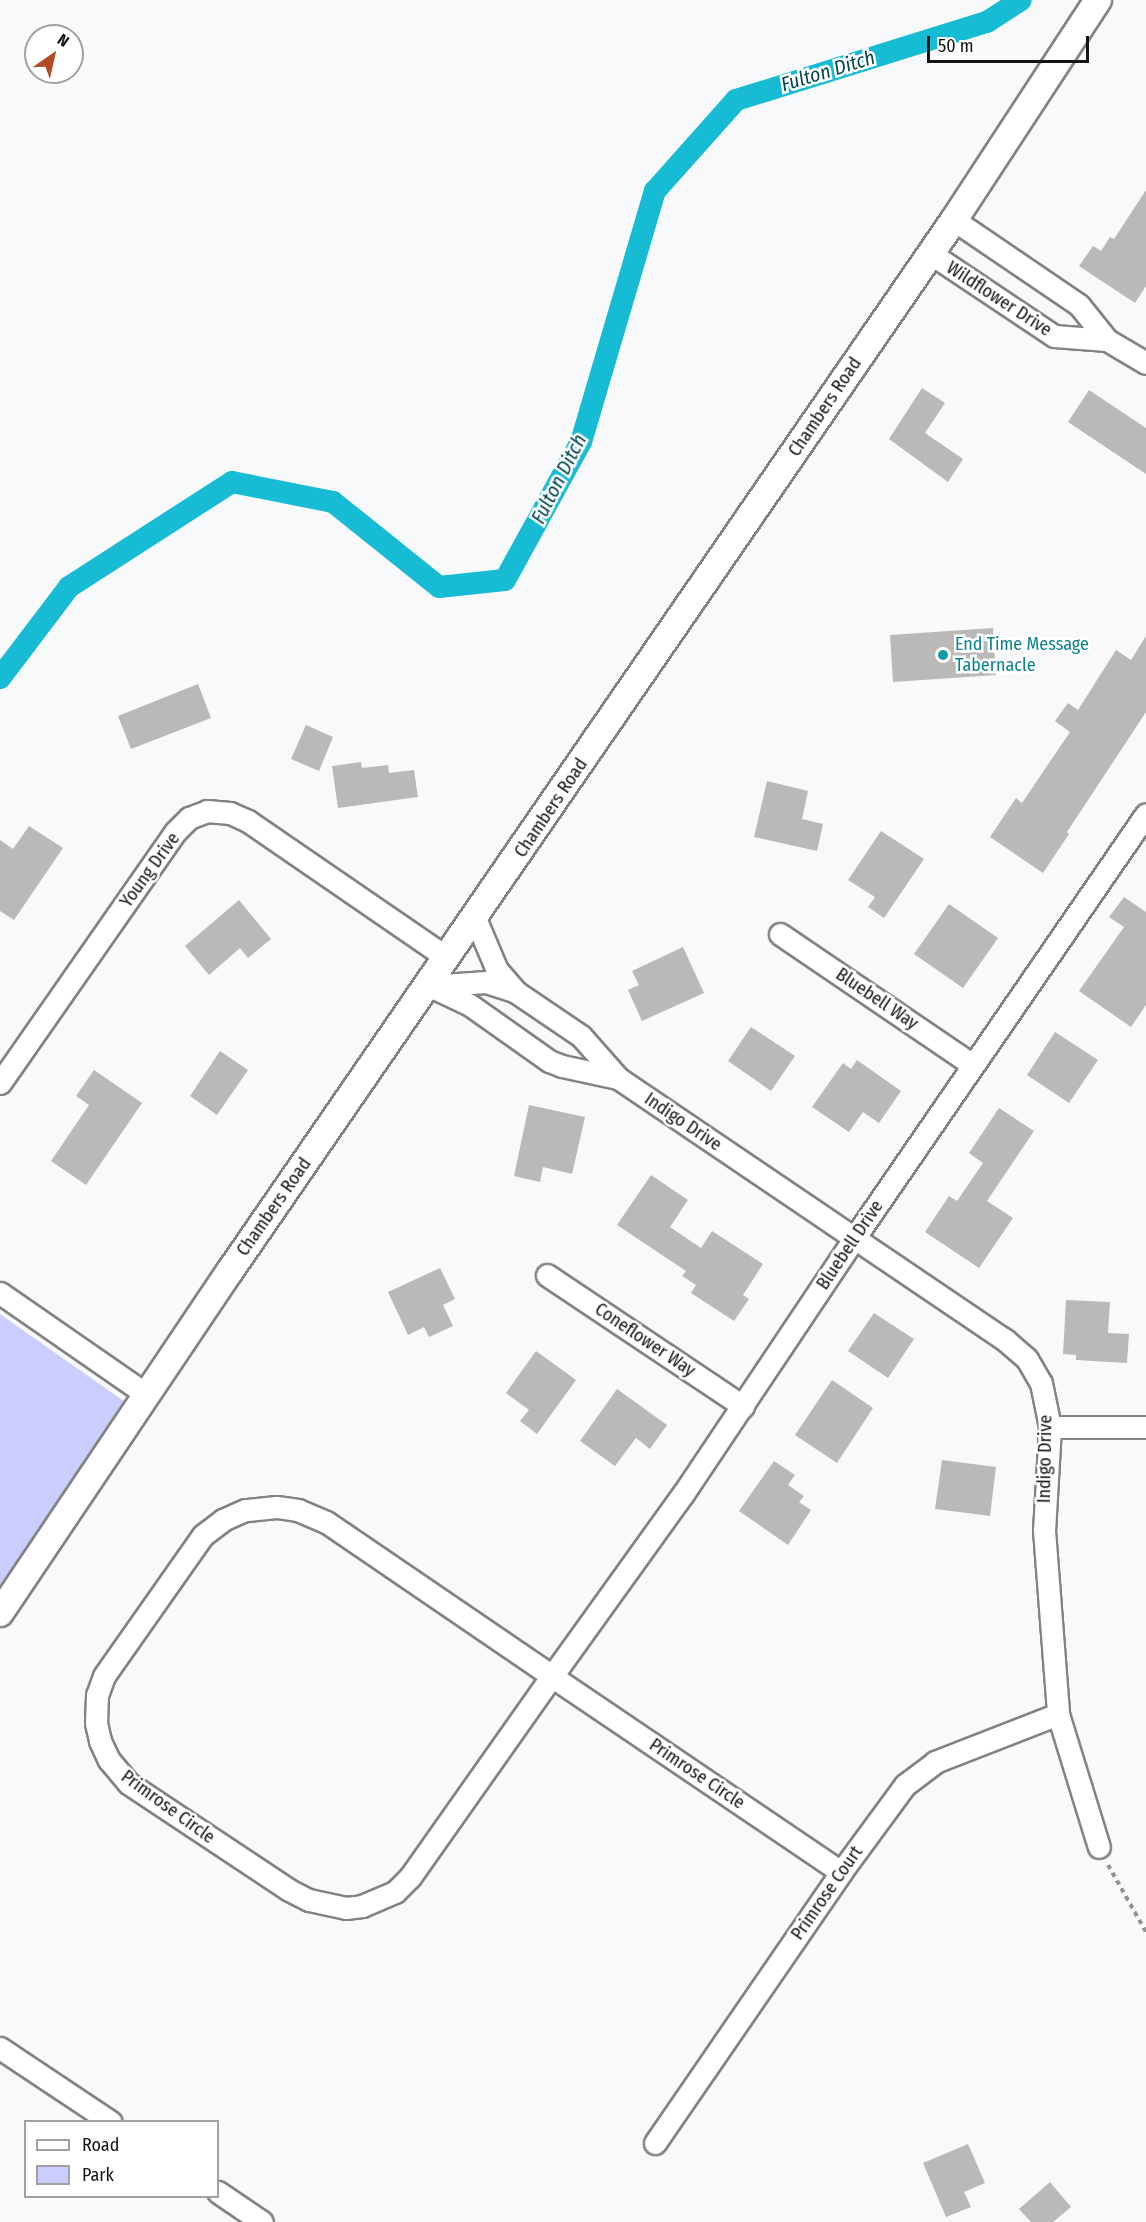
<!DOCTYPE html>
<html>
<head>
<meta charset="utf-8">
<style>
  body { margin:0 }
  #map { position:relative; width:1146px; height:2222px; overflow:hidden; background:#f8f9fb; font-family:"Fira Sans Condensed",sans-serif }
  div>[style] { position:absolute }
  .green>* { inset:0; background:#cacdfe }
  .canal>* { height:22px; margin:-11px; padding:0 11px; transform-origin:11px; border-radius:11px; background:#17bcd4 }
  .building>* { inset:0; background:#bab9b7 }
  .path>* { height:4px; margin-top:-2px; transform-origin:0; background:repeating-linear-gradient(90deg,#939395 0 4.5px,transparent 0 9px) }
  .roads { filter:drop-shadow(2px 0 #838385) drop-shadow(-2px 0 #838385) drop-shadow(0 2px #838385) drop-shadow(0 -2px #838385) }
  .minor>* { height:21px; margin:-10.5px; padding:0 10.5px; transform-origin:10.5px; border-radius:10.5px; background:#fff }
  .tertiary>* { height:26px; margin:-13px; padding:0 13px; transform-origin:13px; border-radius:13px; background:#fff }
  .dots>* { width:16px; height:16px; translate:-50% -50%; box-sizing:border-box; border:3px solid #fff; border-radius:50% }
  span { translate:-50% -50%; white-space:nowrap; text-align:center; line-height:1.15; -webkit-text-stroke:5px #fff; paint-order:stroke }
  .street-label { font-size:18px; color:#141414 }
  .culture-label { font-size:18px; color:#0d838f }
  .left { translate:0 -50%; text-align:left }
  .water-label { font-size:20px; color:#024550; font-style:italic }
  .legend { position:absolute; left:24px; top:2120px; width:195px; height:78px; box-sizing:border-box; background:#fff; border:2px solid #a1a1a1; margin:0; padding:8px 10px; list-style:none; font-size:18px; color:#141414 }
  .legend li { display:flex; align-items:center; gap:12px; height:30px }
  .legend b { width:30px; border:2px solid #a1a1a1 }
  .north { position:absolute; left:24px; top:24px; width:60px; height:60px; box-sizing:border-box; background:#fff; border:2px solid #a1a1a1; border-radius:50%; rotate:34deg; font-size:16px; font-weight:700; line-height:24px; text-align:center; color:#141414 }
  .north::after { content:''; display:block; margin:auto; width:21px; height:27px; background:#b34c24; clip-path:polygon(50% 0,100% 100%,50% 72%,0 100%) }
  .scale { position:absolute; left:927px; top:36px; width:162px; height:27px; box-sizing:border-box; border:3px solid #141414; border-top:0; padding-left:8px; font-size:18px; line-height:21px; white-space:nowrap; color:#141414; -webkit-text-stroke:4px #fff; paint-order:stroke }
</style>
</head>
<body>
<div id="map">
  <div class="green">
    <i style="clip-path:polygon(0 1314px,135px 1409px,0 1616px)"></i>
  </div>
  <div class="canal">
    <i style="left:0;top:678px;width:114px;rotate:-52.8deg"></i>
    <i style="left:69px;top:587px;width:194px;rotate:-32.8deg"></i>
    <i style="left:232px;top:482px;width:103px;rotate:11.2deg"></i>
    <i style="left:333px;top:502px;width:136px;rotate:38.7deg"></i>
    <i style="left:439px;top:587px;width:66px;rotate:-6.1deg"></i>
    <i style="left:505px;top:580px;width:158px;rotate:-61.2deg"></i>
    <i style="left:581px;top:442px;width:262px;rotate:-73.6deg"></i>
    <i style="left:655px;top:191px;width:122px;rotate:-48.3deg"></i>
    <i style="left:736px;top:100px;width:263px;rotate:-17.3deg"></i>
    <i style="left:987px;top:22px;width:40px;rotate:-32.9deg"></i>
  </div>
  <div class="building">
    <i style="clip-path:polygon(1146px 190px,1146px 286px,1135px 303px,1079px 266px,1093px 246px,1101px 251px,1110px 237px,1114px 239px)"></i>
    <i style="clip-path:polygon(922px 388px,945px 403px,925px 433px,963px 459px,948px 482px,889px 439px)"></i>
    <i style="clip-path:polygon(1089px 390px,1146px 428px,1146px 474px,1068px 422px)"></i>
    <i style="clip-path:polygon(993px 628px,996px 675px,893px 682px,890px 635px)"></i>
    <i style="clip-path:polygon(1146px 636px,1146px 712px,1067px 832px,1069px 834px,1043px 873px,990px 837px,1016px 798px,1022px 803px,1070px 732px,1055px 721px,1068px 703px,1078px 710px,1116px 650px,1131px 660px)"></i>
    <i style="clip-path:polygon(198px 684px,211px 718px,131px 749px,118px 716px)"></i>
    <i style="clip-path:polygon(306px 725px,333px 737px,319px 771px,291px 759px)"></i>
    <i style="clip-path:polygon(361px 762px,362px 768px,388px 765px,389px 773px,414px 770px,418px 797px,338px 808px,332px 766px)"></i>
    <i style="clip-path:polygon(767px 781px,808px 791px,802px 819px,823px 824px,817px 851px,754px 837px)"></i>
    <i style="clip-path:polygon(29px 826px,63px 848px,14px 920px,0 911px,0 840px,13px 849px)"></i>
    <i style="clip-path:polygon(881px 831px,924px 859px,884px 918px,868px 907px,875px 897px,848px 880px)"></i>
    <i style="clip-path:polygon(1124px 897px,1146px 912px,1146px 1005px,1131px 1027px,1079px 991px,1124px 927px,1109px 917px)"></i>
    <i style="clip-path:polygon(239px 900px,271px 939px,248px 958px,240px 948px,209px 975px,185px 946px)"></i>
    <i style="clip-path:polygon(949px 904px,998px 938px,963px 988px,914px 954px)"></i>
    <i style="clip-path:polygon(683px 947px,704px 993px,642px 1021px,628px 990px,639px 985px,632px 971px)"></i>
    <i style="clip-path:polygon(751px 1027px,795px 1056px,771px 1091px,728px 1061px)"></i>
    <i style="clip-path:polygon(1055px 1032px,1098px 1060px,1069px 1103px,1027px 1075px)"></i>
    <i style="clip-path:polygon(220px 1051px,248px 1070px,217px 1115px,190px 1096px)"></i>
    <i style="clip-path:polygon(857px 1060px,901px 1091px,879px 1123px,863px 1112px,849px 1132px,812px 1107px,843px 1063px,851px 1069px)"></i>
    <i style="clip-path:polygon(94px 1070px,142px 1103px,86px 1185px,51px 1161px,89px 1105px,76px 1096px)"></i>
    <i style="clip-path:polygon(529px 1105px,585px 1117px,572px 1174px,543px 1167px,540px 1182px,514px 1176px)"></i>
    <i style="clip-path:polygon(999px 1108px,1034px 1131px,987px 1201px,1013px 1218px,979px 1268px,925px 1232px,949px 1196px,957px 1201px,983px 1163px,969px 1153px)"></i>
    <i style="clip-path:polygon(651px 1175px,688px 1200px,670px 1227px,701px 1248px,712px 1231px,763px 1264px,743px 1295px,749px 1299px,734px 1321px,691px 1293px,696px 1285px,682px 1276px,686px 1271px,617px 1225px)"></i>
    <i style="clip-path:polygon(440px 1268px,455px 1299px,443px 1305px,453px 1326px,429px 1337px,424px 1327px,408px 1335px,388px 1292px)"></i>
    <i style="clip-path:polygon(1066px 1300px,1110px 1302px,1108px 1333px,1129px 1334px,1127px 1363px,1076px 1360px,1076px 1355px,1063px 1354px)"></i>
    <i style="clip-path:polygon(874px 1313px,914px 1339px,888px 1378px,848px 1351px)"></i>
    <i style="clip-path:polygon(536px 1351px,576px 1380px,537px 1434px,520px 1421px,529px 1410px,506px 1393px)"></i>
    <i style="clip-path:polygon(832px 1380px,873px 1408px,837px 1463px,795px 1435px)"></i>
    <i style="clip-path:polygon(617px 1389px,667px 1425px,650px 1449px,636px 1438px,615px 1466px,580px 1441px)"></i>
    <i style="clip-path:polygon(942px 1460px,996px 1467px,990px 1516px,935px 1509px)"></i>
    <i style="clip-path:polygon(774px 1461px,795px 1475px,788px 1485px,804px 1496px,799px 1502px,811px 1510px,788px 1545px,739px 1511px)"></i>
    <i style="clip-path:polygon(968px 2144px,985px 2183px,964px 2192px,971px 2207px,946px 2217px,923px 2163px)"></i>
    <i style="clip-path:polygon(1050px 2182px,1071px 2207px,1053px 2222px,1031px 2222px,1019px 2209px)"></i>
  </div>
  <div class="path">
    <i style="left:1108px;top:1865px;width:77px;rotate:60.4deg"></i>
  </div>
  <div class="roads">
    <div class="minor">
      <i style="left:954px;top:220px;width:151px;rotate:34.2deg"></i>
      <i style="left:1079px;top:305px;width:45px;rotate:51.3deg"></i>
      <i style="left:1107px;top:340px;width:45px;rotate:30.5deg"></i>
      <i style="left:930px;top:253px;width:149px;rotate:33.8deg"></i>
      <i style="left:1054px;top:336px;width:53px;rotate:4.3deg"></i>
      <i style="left:475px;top:918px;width:56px;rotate:67.1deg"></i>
      <i style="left:497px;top:970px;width:29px;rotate:49deg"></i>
      <i style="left:780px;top:934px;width:233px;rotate:34.2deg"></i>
      <i style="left:428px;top:986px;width:58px;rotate:-3.9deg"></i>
      <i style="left:486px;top:982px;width:32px;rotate:18deg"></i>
      <i style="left:516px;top:992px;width:78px;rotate:34.1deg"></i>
      <i style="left:581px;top:1036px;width:56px;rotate:48.6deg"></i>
      <i style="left:618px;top:1078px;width:466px;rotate:34.1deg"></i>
      <i style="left:1004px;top:1339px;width:30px;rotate:41deg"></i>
      <i style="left:1027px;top:1359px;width:28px;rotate:60deg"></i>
      <i style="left:1041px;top:1383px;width:45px;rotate:78.4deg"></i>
      <i style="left:1050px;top:1427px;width:103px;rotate:93.3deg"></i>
      <i style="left:1044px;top:1530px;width:185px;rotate:85.6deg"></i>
      <i style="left:1058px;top:1714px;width:139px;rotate:72.9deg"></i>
      <i style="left:430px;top:986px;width:44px;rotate:25.4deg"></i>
      <i style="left:470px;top:1005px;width:97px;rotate:35.3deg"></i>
      <i style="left:549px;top:1061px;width:14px;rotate:21deg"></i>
      <i style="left:562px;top:1066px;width:57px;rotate:12.1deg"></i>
      <i style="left:0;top:1083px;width:306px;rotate:-55.1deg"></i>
      <i style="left:175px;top:832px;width:20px;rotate:-45deg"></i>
      <i style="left:189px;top:818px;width:19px;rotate:-21deg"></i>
      <i style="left:207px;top:811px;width:23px;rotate:5deg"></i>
      <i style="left:230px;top:813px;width:20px;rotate:24deg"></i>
      <i style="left:248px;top:821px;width:242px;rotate:34.5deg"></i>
      <i style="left:547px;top:1275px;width:236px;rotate:33.8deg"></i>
      <i style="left:0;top:1293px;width:178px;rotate:34.7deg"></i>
      <i style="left:1050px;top:1427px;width:96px"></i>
      <i style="left:841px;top:1872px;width:349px;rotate:-145.9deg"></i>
      <i style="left:552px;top:1676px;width:273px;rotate:-145.7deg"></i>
      <i style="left:326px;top:1522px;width:30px;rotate:-157deg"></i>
      <i style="left:298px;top:1510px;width:22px;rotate:-172deg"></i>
      <i style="left:276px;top:1507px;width:31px;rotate:174deg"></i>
      <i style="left:245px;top:1510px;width:24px;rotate:156deg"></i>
      <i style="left:223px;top:1520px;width:25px;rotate:143deg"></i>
      <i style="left:203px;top:1535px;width:172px;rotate:125.1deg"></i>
      <i style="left:104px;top:1676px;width:20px;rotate:110deg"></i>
      <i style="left:97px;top:1695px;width:28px;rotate:92deg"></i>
      <i style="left:96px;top:1723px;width:18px;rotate:77deg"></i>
      <i style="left:100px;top:1741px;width:21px;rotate:65deg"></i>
      <i style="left:109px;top:1760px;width:30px;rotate:50deg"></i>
      <i style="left:128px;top:1783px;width:193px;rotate:33.6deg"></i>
      <i style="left:289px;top:1890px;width:22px;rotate:27deg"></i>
      <i style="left:309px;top:1900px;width:38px;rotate:12deg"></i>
      <i style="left:346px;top:1908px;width:16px;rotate:-7deg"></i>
      <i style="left:362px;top:1906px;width:36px;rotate:-23deg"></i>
      <i style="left:395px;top:1892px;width:21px;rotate:-45deg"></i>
      <i style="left:410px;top:1877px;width:246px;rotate:-54.8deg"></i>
      <i style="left:552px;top:1676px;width:224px;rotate:-54.3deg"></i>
      <i style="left:683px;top:1494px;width:309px;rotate:-56.2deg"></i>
      <i style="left:855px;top:1237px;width:513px;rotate:-55.47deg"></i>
      <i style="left:0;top:2048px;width:133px;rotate:33.7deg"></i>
      <i style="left:655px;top:2143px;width:329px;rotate:-55.5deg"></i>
      <i style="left:841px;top:1872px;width:108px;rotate:-53.7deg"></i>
      <i style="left:905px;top:1785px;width:38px;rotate:-37deg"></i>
      <i style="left:935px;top:1762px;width:132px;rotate:-21.3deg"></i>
      <i style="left:218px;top:2192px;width:53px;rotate:34.3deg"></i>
    </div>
    <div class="tertiary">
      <i style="left:0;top:1613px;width:412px;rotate:-56.1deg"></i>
      <i style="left:230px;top:1271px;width:1276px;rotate:-55.44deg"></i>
      <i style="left:954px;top:220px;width:263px;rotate:-56.8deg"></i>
    </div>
  </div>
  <div class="dots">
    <i style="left:943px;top:655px;background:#0f9aa8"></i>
  </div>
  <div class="street-label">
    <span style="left:999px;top:299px;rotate:33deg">Wildflower Drive</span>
    <span style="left:825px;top:407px;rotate:-56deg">Chambers Road</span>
    <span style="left:551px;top:808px;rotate:-56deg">Chambers Road</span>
    <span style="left:150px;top:870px;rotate:-54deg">Young Drive</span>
    <span style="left:877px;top:999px;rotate:34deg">Bluebell Way</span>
    <span style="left:683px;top:1122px;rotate:34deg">Indigo Drive</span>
    <span style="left:274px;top:1207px;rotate:-55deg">Chambers Road</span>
    <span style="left:850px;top:1245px;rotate:-56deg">Bluebell Drive</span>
    <span style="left:645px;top:1340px;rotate:34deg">Coneflower Way</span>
    <span style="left:1045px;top:1459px;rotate:-89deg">Indigo Drive</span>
    <span style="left:697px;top:1774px;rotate:34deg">Primrose Circle</span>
    <span style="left:168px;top:1807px;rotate:36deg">Primrose Circle</span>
    <span style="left:827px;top:1893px;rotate:-55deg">Primrose Court</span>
  </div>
  <div class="culture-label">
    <span class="left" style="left:955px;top:655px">End Time Message<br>Tabernacle</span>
  </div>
  <div class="water-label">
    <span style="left:828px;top:71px;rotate:-17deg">Fulton Ditch</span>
    <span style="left:559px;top:479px;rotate:-63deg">Fulton Ditch</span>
  </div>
  <ul class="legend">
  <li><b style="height:8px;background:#fff"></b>Road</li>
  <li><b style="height:16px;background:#cacdfe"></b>Park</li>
  </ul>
  <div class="north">N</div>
  <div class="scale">50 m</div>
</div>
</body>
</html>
